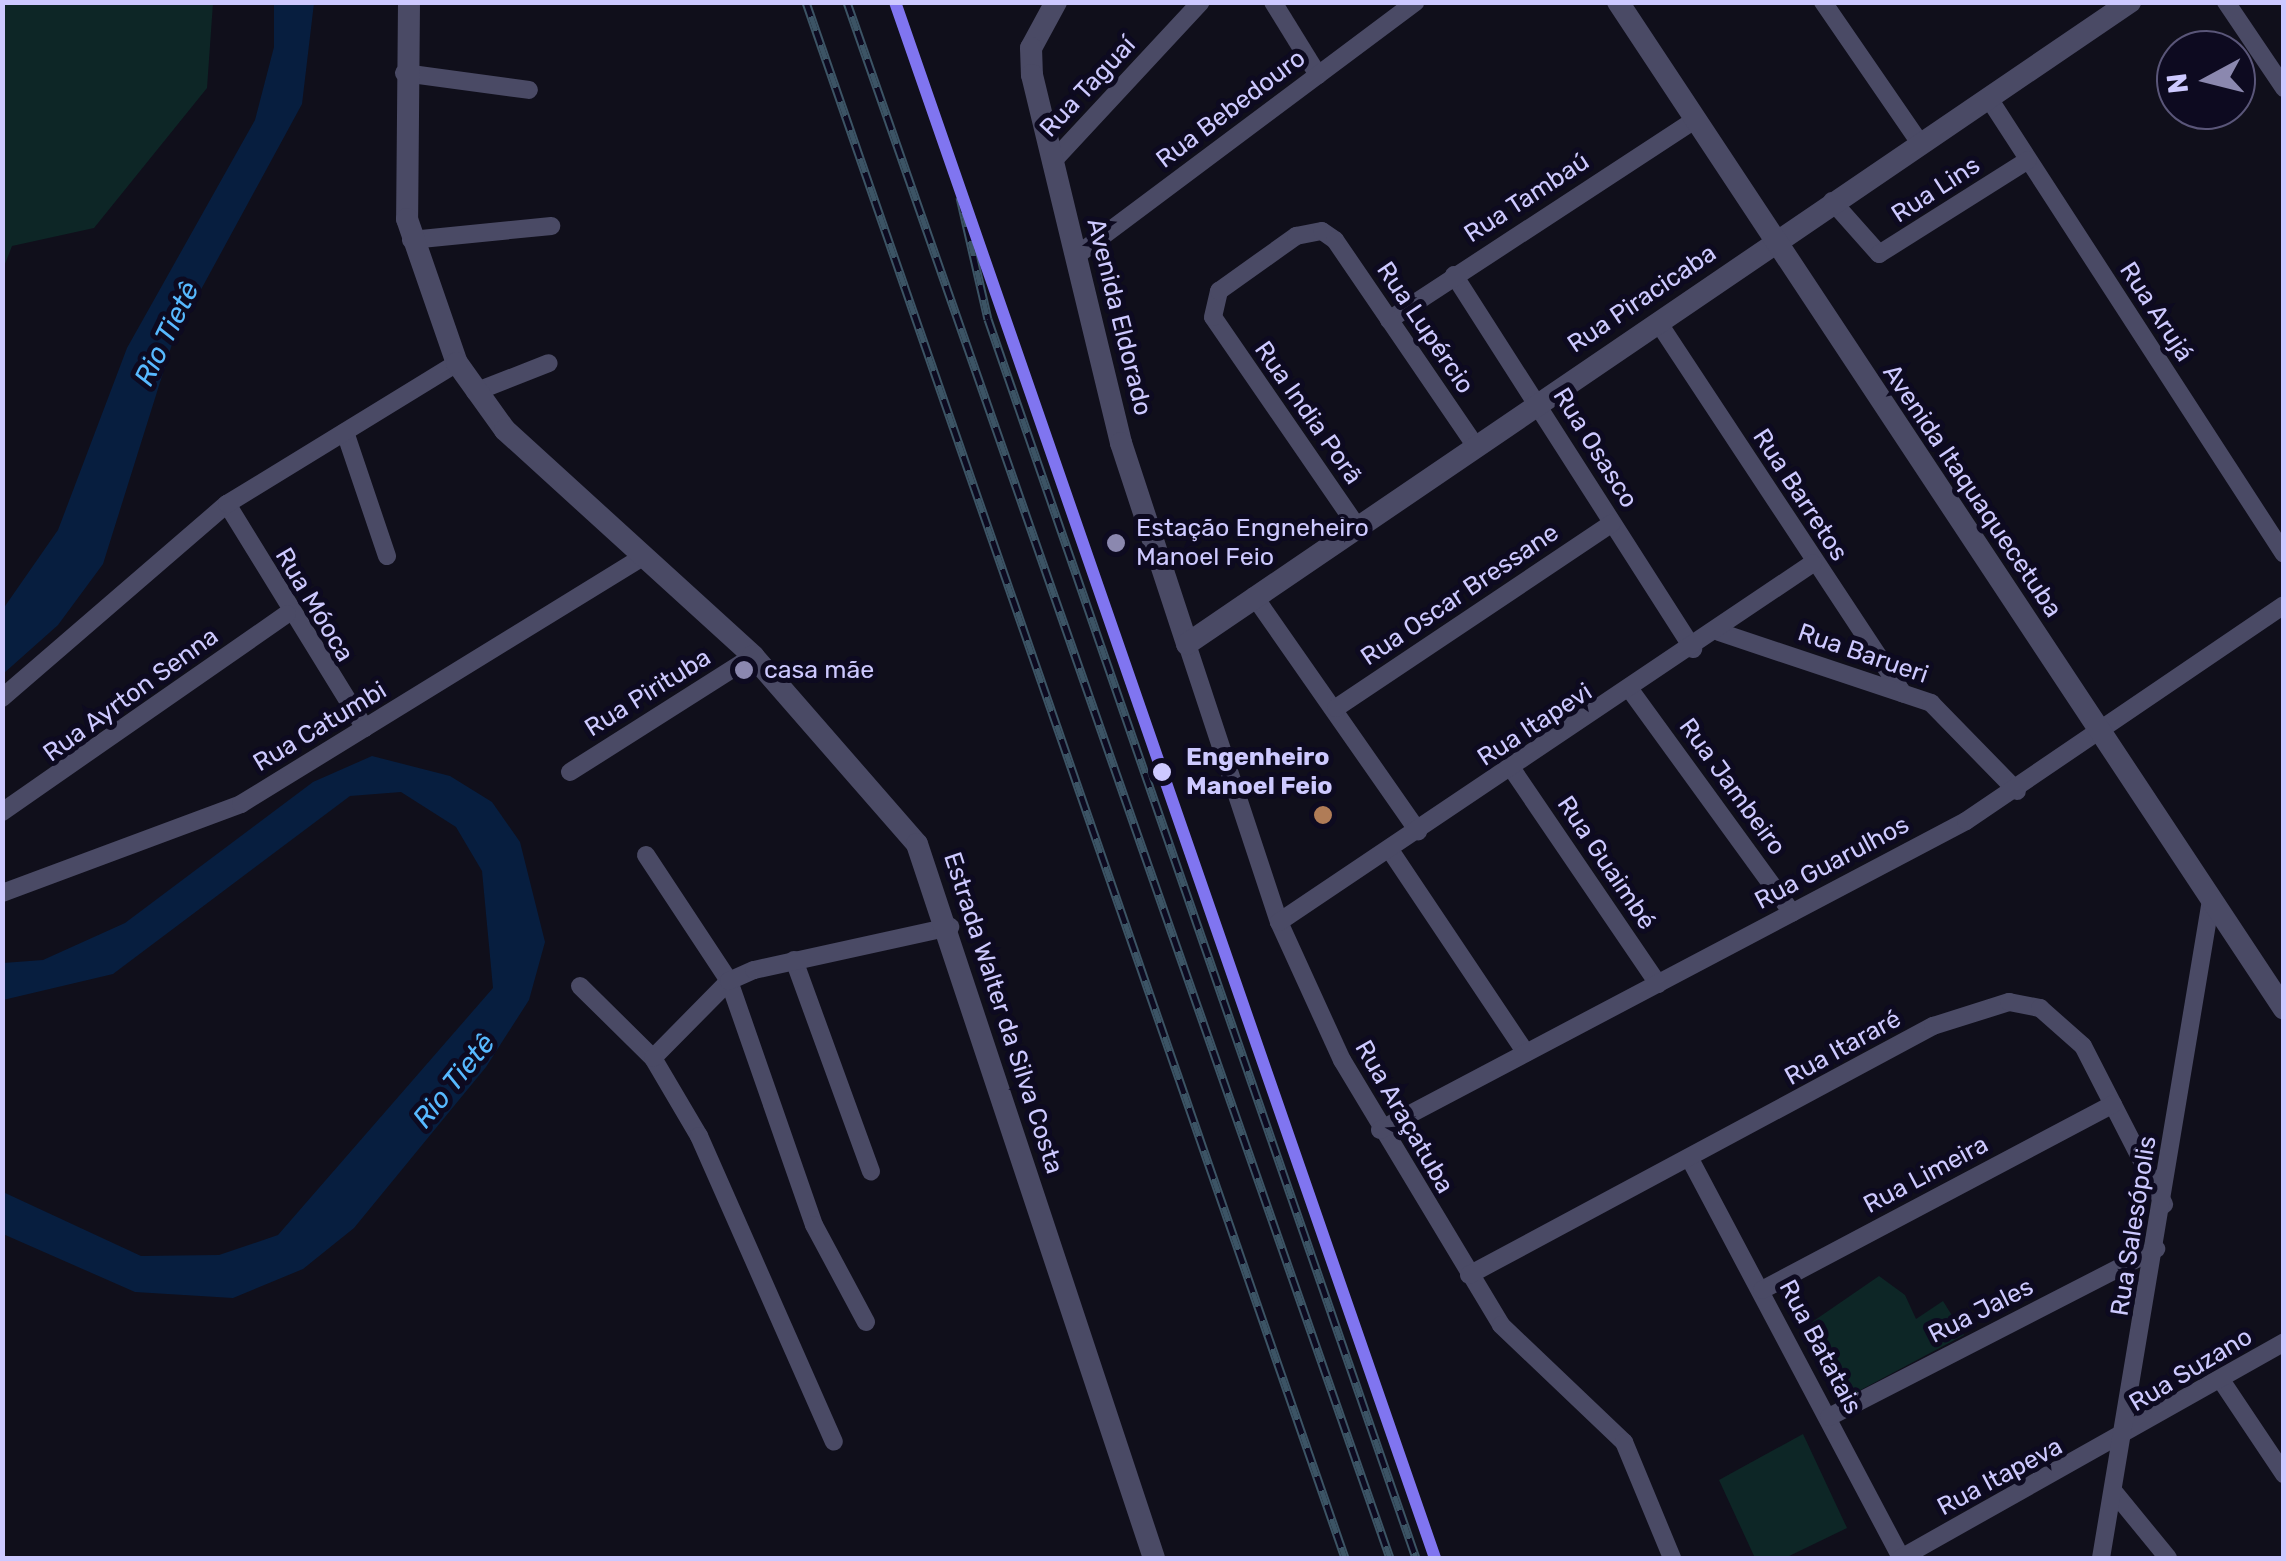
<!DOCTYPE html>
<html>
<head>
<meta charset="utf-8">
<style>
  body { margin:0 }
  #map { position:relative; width:2286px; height:1561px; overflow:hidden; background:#100f1b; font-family:Rubik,sans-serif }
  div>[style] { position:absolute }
  .green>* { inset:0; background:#0d2626 }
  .water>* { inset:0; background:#071e3f }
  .minor>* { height:18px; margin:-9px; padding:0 9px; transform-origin:9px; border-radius:9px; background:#4a4a65 }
  .tertiary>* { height:22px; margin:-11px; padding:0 11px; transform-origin:11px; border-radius:11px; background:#4a4a65 }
  .rail>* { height:9px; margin-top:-4.5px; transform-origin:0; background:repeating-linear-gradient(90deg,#0d0a20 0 15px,#3c5465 0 30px); box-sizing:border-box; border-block:2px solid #3c5465 }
  .rail-1>* { height:12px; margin:-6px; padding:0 6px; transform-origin:6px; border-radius:6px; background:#8075f0 }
  .dots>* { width:28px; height:28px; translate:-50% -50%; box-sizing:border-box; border:5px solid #0d0a20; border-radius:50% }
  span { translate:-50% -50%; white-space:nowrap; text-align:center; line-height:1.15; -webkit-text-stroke:10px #0d0a20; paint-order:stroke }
  .street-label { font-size:25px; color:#cdc9ff }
  .poi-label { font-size:25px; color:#cdc9ff }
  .left { translate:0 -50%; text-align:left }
  .stop-label { font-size:25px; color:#cdc9ff; font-weight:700 }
  .water-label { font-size:28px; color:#57b9ff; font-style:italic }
  .frame { position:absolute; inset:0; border:5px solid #cdc9ff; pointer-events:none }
  .north { position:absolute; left:2156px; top:30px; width:100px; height:100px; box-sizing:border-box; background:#0d0a20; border:2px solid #5a5679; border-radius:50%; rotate:263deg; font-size:28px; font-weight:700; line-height:40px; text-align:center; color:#cdc9ff }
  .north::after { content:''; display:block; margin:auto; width:35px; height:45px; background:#8b88af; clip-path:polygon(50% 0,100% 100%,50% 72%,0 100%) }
</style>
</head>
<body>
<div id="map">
  <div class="green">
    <i style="clip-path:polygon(3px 2px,213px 3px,207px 88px,94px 228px,12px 246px,3px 269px)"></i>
    <i style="clip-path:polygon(1879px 1276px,1905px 1295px,1916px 1319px,1943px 1301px,1964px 1335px,1838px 1402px,1799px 1331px)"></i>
    <i style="clip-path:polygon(1803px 1434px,1847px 1528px,1785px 1558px,1755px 1558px,1719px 1480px)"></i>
  </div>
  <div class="water">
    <i style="clip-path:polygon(274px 3px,314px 3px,302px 104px,173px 341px,103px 564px,58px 625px,3px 674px,3px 609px,58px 530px,127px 348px,255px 120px,274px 47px)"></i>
    <i style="clip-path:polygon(372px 756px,450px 776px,492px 802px,520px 842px,545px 942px,529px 1000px,486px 1067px,354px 1228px,303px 1269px,233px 1298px,135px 1292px,3px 1234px,3px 1192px,141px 1256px,219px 1255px,278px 1235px,493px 988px,482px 871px,456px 827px,401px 792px,350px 796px,113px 974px,3px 1000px,3px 963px,43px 960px,125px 923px,313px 782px)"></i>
  </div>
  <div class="minor">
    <i style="left:1273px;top:2px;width:86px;rotate:58.3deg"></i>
    <i style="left:1823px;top:2px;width:171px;rotate:55.5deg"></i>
    <i style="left:2226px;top:2px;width:104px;rotate:56deg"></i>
    <i style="left:404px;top:73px;width:126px;rotate:7.7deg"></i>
    <i style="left:1988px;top:97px;width:544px;rotate:57.07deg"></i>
    <i style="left:1053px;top:161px;width:217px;rotate:-47.1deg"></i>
    <i style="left:1832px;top:201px;width:71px;rotate:48.4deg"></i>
    <i style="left:1879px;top:254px;width:176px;rotate:-32.2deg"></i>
    <i style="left:411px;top:240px;width:141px;rotate:-5.7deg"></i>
    <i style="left:1076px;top:256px;width:424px;rotate:-36.8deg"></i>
    <i style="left:1454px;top:275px;width:444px;rotate:57.4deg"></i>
    <i style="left:1389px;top:320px;width:363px;rotate:-33.2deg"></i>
    <i style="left:1658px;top:322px;width:445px;rotate:56.6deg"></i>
    <i style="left:475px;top:392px;width:79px;rotate:-21.4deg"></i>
    <i style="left:345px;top:432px;width:131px;rotate:71.3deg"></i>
    <i style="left:227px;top:504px;width:263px;rotate:58.4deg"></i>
    <i style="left:1356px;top:525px;width:252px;rotate:-124.5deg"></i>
    <i style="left:1213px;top:317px;width:27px;rotate:-77deg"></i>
    <i style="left:1219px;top:291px;width:95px;rotate:-35.5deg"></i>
    <i style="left:1296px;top:236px;width:26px;rotate:-11deg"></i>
    <i style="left:1322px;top:231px;width:16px;rotate:35deg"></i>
    <i style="left:1335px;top:240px;width:247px;rotate:55.7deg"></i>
    <i style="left:1254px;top:596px;width:287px;rotate:55.1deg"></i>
    <i style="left:1719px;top:632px;width:224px;rotate:18.5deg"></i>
    <i style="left:1931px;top:703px;width:123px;rotate:45.7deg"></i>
    <i style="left:1187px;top:644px;width:293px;rotate:71.7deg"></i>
    <i style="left:1279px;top:922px;width:152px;rotate:65.5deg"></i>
    <i style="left:1342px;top:1060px;width:309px;rotate:59deg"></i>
    <i style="left:1501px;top:1325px;width:170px;rotate:43.6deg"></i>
    <i style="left:1624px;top:1442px;width:126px;rotate:67.5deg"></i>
    <i style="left:1631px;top:691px;width:274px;rotate:54deg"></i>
    <i style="left:2px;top:698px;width:297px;rotate:-40.8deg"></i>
    <i style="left:227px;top:504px;width:270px;rotate:-31.5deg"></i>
    <i style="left:1336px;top:708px;width:332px;rotate:-33.8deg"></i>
    <i style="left:1512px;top:769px;width:260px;rotate:55.8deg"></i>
    <i style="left:570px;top:772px;width:217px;rotate:-32.4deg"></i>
    <i style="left:2px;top:812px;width:347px;rotate:-34.8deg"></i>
    <i style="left:1390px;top:850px;width:244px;rotate:56.2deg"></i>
    <i style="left:646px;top:855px;width:151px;rotate:56.6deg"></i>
    <i style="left:729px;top:981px;width:258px;rotate:70.8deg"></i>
    <i style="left:814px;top:1225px;width:110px;rotate:61.8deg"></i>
    <i style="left:2px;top:893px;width:255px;rotate:-20.4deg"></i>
    <i style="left:241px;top:804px;width:470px;rotate:-31.6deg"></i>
    <i style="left:1279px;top:922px;width:643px;rotate:-33.91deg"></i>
    <i style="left:794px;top:960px;width:225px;rotate:70deg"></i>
    <i style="left:580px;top:986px;width:103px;rotate:44.6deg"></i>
    <i style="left:653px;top:1058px;width:91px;rotate:59.5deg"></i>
    <i style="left:699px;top:1136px;width:334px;rotate:66.2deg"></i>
    <i style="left:653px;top:1058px;width:108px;rotate:-45.4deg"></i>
    <i style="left:729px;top:981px;width:27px;rotate:-24deg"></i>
    <i style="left:754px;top:970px;width:201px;rotate:-12.4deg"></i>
    <i style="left:1380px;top:1130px;width:662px;rotate:-27.8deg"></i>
    <i style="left:1966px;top:821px;width:384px;rotate:-34.2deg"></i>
    <i style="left:1691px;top:1161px;width:449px;rotate:62.1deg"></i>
    <i style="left:1469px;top:1275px;width:527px;rotate:-28.22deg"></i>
    <i style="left:1933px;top:1026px;width:80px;rotate:-17.5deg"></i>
    <i style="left:2009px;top:1002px;width:32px;rotate:11deg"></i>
    <i style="left:2040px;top:1008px;width:57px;rotate:41.5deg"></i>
    <i style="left:2083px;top:1046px;width:178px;rotate:62.9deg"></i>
    <i style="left:1762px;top:1290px;width:397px;rotate:-27.9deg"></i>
    <i style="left:2223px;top:1383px;width:110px;rotate:56.2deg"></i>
    <i style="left:1829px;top:1417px;width:368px;rotate:-27.2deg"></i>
    <i style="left:2114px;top:1492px;width:85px;rotate:50.7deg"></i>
    <i style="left:1901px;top:1558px;width:440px;rotate:-29.4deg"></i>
    <i style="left:2101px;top:1558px;width:667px;rotate:-80.51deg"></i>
  </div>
  <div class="tertiary">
    <i style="left:409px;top:2px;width:217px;rotate:90.5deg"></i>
    <i style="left:407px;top:219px;width:152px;rotate:70.9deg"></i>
    <i style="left:457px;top:363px;width:82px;rotate:54.4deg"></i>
    <i style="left:505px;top:430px;width:336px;rotate:42.3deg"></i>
    <i style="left:753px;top:656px;width:249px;rotate:48.9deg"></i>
    <i style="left:917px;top:844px;width:752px;rotate:71.64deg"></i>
    <i style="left:1056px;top:2px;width:52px;rotate:118.5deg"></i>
    <i style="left:1031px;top:48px;width:27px;rotate:88deg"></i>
    <i style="left:1032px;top:75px;width:379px;rotate:76.4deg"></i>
    <i style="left:1121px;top:443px;width:212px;rotate:71.8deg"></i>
    <i style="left:1187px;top:644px;width:1141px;rotate:-34.25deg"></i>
    <i style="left:1618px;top:2px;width:1207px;rotate:56.52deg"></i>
  </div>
  <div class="rail">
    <i style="left:806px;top:2px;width:1647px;rotate:70.89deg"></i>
    <i style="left:847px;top:2px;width:1648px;rotate:70.76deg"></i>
    <i style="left:960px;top:197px;width:125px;rotate:77.1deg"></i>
    <i style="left:988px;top:319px;width:1311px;rotate:70.94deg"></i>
  </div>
  <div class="rail-1">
    <i style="left:895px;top:2px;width:1647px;rotate:70.86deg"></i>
  </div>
  <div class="dots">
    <i style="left:1116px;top:543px;background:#8b88af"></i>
    <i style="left:744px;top:670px;background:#8b88af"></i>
    <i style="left:1162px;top:772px;background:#cdc9ff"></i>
    <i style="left:1323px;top:815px;background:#b07c57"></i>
  </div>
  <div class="street-label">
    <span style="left:1088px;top:87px;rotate:-47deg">Rua Taguaí</span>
    <span style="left:1231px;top:109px;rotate:-37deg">Rua Bebedouro</span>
    <span style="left:1936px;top:190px;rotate:-33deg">Rua Lins</span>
    <span style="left:1527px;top:198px;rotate:-33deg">Rua Tambaú</span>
    <span style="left:1642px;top:299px;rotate:-34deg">Rua Piracicaba</span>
    <span style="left:2156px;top:312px;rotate:57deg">Rua Arujá</span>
    <span style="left:1119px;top:317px;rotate:76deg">Avenida Eldorado</span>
    <span style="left:1425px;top:328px;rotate:56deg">Rua Lupércio</span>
    <span style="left:1308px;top:413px;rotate:55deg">Rua India Porã</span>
    <span style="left:1595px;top:448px;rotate:58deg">Rua Osasco</span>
    <span style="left:1972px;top:491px;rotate:56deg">Avenida Itaquaquecetuba</span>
    <span style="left:1800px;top:495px;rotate:57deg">Rua Barretos</span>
    <span style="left:1460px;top:595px;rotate:-34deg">Rua Oscar Bressane</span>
    <span style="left:314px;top:605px;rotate:59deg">Rua Móoca</span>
    <span style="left:1863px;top:654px;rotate:19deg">Rua Barueri</span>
    <span style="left:648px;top:693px;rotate:-32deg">Rua Pirituba</span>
    <span style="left:131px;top:695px;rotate:-36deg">Rua Ayrton Senna</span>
    <span style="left:1535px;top:725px;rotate:-33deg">Rua Itapevi</span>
    <span style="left:320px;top:727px;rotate:-31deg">Rua Catumbi</span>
    <span style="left:1732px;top:787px;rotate:54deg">Rua Jambeiro</span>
    <span style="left:1606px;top:863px;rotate:56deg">Rua Guaimbé</span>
    <span style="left:1832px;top:863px;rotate:-28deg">Rua Guarulhos</span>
    <span style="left:1003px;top:1013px;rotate:72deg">Estrada Walter da Silva Costa</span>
    <span style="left:1843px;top:1048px;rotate:-29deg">Rua Itararé</span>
    <span style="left:1404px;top:1117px;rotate:60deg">Rua Araçatuba</span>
    <span style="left:1926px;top:1175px;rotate:-28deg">Rua Limeira</span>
    <span style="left:2134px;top:1226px;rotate:-81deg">Rua Salesópolis</span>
    <span style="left:1981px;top:1311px;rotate:-27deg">Rua Jales</span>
    <span style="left:1820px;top:1347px;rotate:62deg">Rua Batatais</span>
    <span style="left:2191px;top:1370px;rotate:-31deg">Rua Suzano</span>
    <span style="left:2000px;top:1477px;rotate:-28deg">Rua Itapeva</span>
  </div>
  <div class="poi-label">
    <span class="left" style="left:1136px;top:543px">Estação Engneheiro<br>Manoel Feio</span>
    <span class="left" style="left:764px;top:670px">casa mãe</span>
  </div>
  <div class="stop-label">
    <span class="left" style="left:1186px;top:772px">Engenheiro<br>Manoel Feio</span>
  </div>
  <div class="water-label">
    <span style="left:167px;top:334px;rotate:-64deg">Rio Tietê</span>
    <span style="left:454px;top:1081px;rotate:-51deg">Rio Tietê</span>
  </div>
  <div class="frame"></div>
  <div class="north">N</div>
</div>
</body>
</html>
